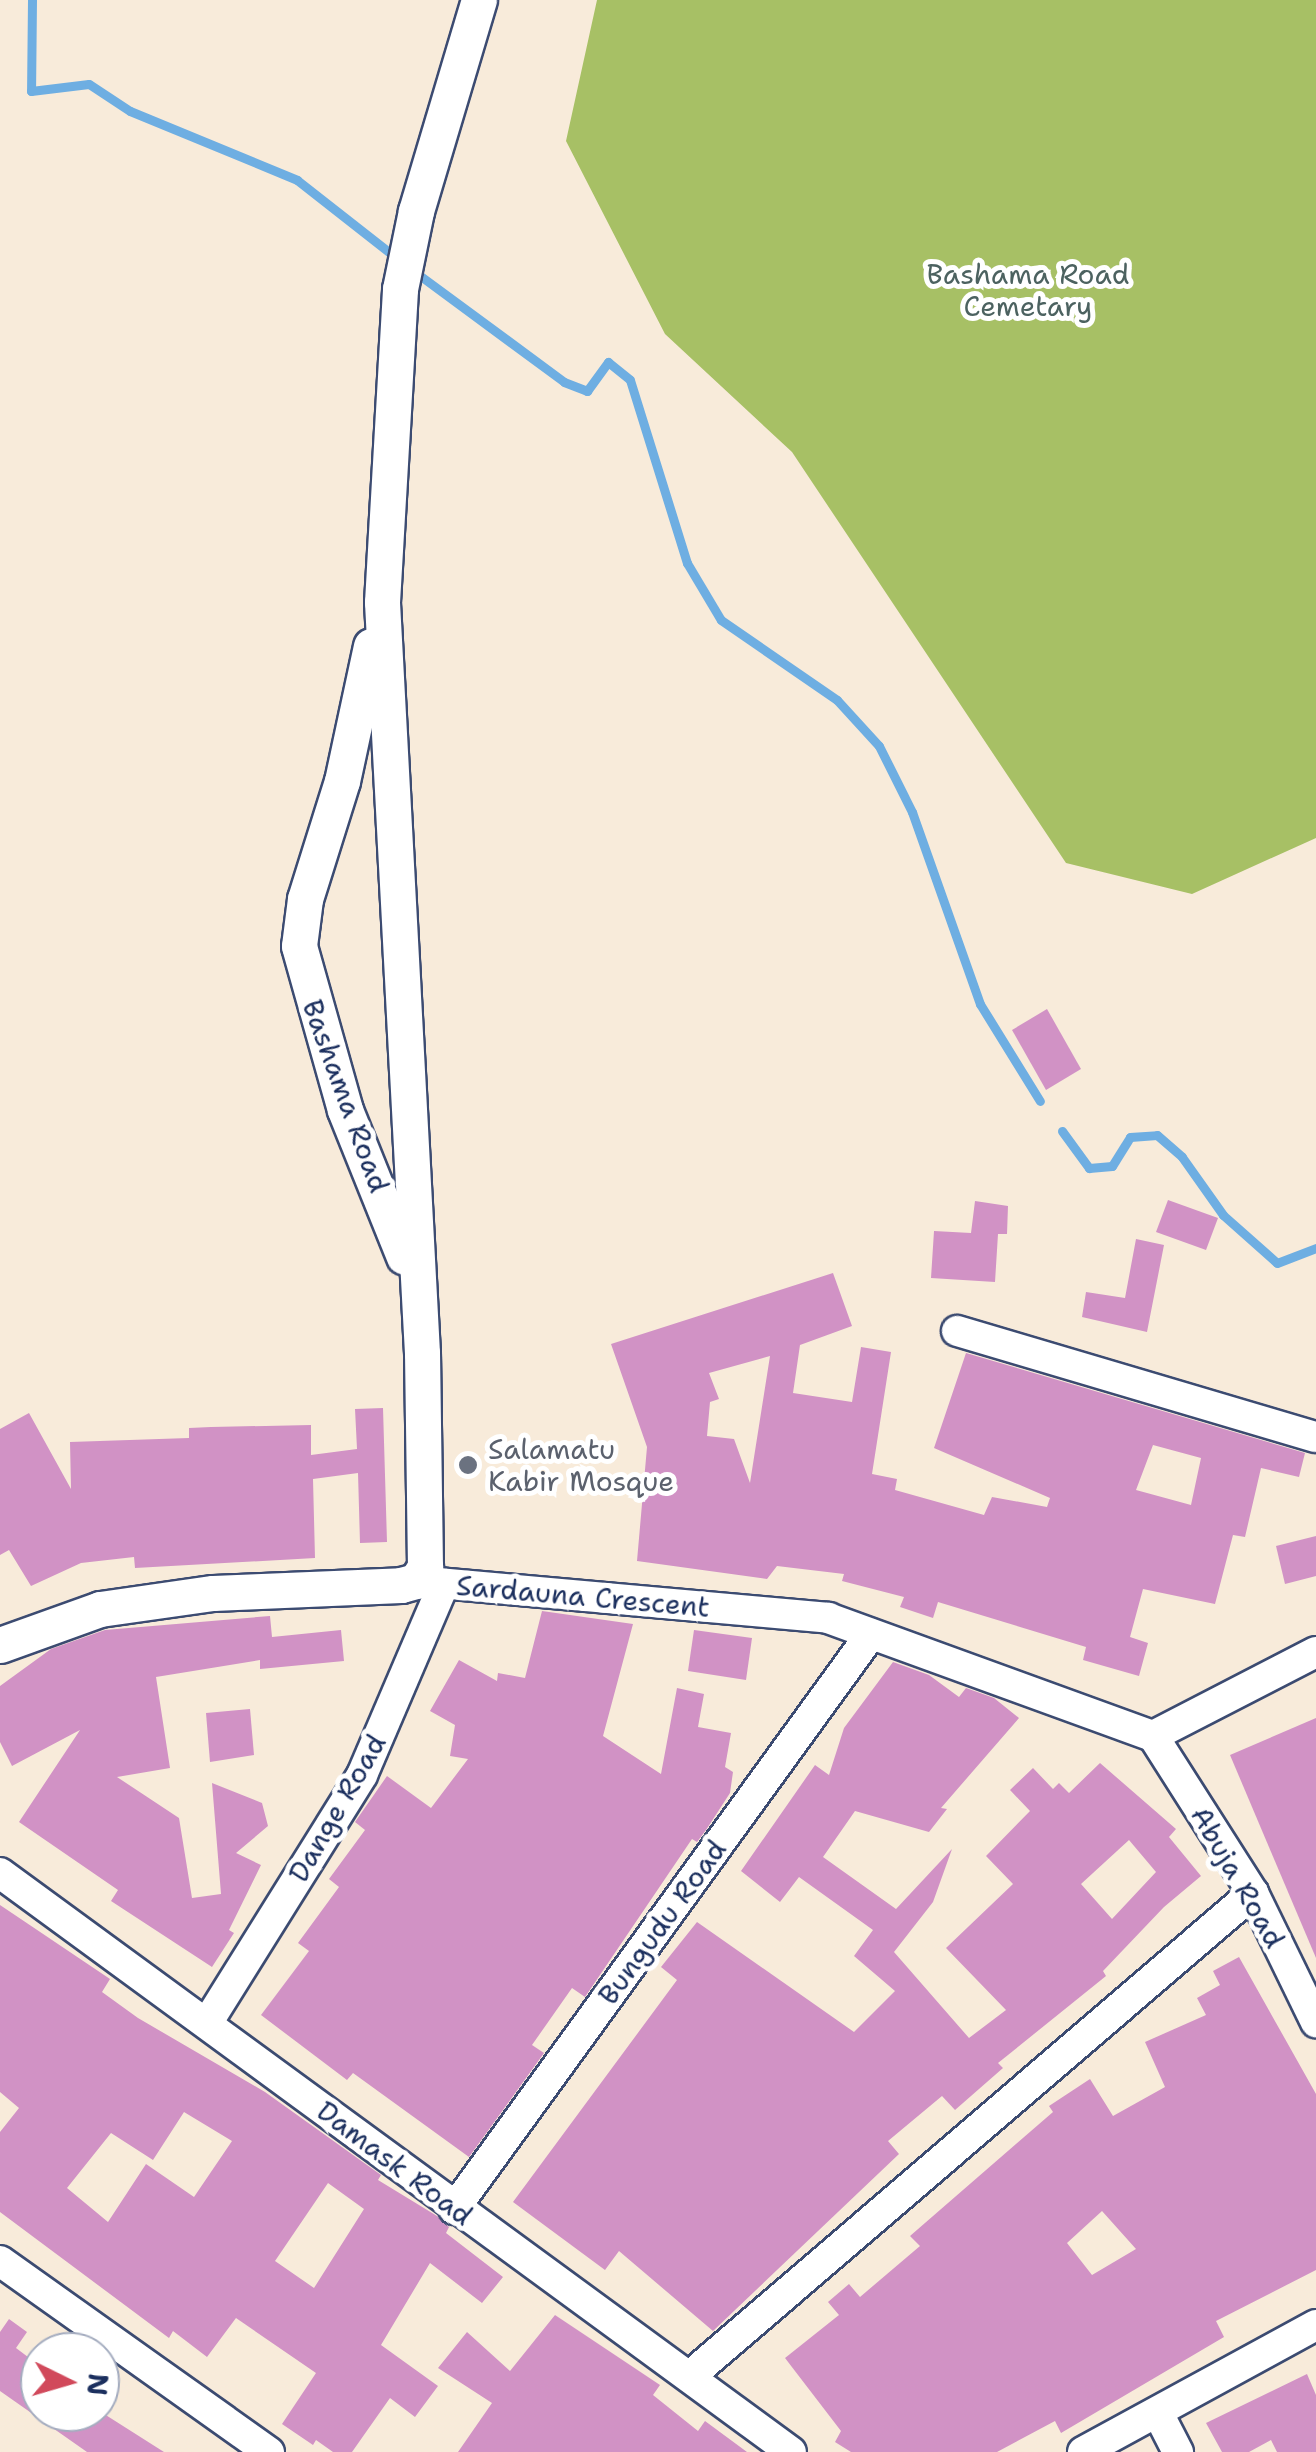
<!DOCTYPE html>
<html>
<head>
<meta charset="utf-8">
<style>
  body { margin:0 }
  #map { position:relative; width:1316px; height:2452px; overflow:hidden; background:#f8ebda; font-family:"Shantell Sans",sans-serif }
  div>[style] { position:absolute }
  .green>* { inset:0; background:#a7c065 }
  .stream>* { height:9px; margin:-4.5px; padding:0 4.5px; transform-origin:4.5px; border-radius:4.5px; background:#6eaee2 }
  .building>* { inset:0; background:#d192c5 }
  .roads { filter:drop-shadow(2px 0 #3c4b71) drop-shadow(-2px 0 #3c4b71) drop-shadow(0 2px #3c4b71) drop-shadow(0 -2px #3c4b71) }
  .minor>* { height:30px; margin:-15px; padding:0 15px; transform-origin:15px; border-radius:15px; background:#fff }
  .tertiary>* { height:35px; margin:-17.5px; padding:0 17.5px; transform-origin:17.5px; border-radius:17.5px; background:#fff }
  .dots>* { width:28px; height:28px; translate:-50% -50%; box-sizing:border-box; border:5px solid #fff; border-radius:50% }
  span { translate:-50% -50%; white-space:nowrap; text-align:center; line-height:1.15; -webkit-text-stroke:10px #fff; paint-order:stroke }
  .park-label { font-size:28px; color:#4c6260 }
  .street-label { font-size:28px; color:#1b2f5e }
  .worship-label { font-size:28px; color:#5b616d }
  .left { translate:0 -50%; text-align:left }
  .north { position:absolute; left:20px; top:2332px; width:100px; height:100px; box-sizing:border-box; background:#fff; border:2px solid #a4acbf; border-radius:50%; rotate:95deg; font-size:28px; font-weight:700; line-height:40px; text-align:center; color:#1b2f5e }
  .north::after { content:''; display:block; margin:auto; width:35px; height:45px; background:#d1495b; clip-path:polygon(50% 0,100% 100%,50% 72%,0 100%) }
</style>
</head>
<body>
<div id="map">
  <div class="green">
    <i style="clip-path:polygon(597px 0,1316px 0,1316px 838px,1192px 894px,1066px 863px,792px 452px,665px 334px,566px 141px)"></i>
  </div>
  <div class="stream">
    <i style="left:32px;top:0;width:91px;rotate:90.6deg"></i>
    <i style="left:31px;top:91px;width:58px;rotate:-6.9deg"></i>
    <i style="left:89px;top:84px;width:49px;rotate:33.4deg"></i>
    <i style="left:130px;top:111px;width:181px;rotate:22.4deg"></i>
    <i style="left:297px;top:180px;width:130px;rotate:38.1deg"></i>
    <i style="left:411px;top:269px;width:190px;rotate:36.4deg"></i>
    <i style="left:564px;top:382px;width:25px;rotate:21deg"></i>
    <i style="left:587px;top:391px;width:36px;rotate:-54deg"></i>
    <i style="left:608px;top:362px;width:28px;rotate:39deg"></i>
    <i style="left:630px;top:380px;width:192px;rotate:72.7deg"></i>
    <i style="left:687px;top:563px;width:66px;rotate:59.2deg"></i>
    <i style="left:721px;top:620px;width:141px;rotate:34.6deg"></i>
    <i style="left:837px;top:700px;width:62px;rotate:47.6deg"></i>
    <i style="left:879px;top:746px;width:74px;rotate:63.4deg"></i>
    <i style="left:912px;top:812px;width:204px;rotate:70.5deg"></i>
    <i style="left:980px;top:1004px;width:114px;rotate:58.3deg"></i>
    <i style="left:1062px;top:1131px;width:46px;rotate:53.9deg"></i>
    <i style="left:1089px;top:1168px;width:23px;rotate:-5deg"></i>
    <i style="left:1112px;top:1166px;width:34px;rotate:-58deg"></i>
    <i style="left:1130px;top:1137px;width:27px;rotate:-4deg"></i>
    <i style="left:1157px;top:1135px;width:33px;rotate:41deg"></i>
    <i style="left:1182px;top:1157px;width:71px;rotate:54.7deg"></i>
    <i style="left:1223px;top:1215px;width:72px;rotate:41.6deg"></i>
    <i style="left:1277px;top:1263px;width:42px;rotate:-21deg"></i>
  </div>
  <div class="building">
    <i style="clip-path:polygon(1047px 1009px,1081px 1069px,1046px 1090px,1012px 1030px)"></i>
    <i style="clip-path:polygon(1168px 1200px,1218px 1218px,1206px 1250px,1156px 1232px)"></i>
    <i style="clip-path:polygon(975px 1201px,1008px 1206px,1007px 1234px,998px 1234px,995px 1282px,931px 1278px,934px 1231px,971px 1233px)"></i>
    <i style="clip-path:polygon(1136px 1239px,1164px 1245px,1147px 1332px,1082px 1317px,1086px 1292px,1125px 1298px)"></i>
    <i style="clip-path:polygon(evenodd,833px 1273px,852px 1326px,800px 1345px,793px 1393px,852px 1402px,861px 1347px,891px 1352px,872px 1474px,897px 1479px,895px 1490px,984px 1515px,992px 1497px,1047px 1507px,1050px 1498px,934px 1448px,966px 1353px,1305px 1453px,1299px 1477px,1261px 1468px,1245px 1537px,1233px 1535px,1215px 1604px,1143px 1589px,1130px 1637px,1148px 1643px,1139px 1676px,1083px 1660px,1086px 1647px,938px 1602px,933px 1618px,900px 1607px,904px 1597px,842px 1581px,844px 1574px,777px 1566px,767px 1579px,637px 1561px,647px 1447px,611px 1344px,833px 1273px,770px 1356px,755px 1451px,750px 1483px,734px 1439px,707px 1436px,710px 1402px,719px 1399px,709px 1373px,770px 1356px,833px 1273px,1153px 1445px,1201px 1458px,1191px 1505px,1136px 1490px,1153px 1445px)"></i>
    <i style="clip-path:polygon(383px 1408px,387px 1542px,360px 1543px,358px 1473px,313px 1479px,315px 1558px,135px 1568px,134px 1557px,81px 1563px,31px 1586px,9px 1550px,0 1555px,0 1429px,29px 1413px,71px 1489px,70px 1442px,189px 1438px,189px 1428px,211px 1427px,311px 1425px,311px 1455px,357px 1449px,355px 1409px)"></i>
    <i style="clip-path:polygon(1316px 1536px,1316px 1576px,1285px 1584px,1276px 1546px)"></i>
    <i style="clip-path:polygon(542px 1611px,633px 1624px,603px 1736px,661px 1774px,677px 1688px,704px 1694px,698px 1727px,731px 1733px,725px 1767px,733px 1772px,730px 1793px,706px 1830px,697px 1842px,692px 1839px,585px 1997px,572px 1988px,532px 2045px,544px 2053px,469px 2157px,353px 2073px,347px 2080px,261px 2015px,309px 1951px,298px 1943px,339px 1887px,329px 1879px,365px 1830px,355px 1822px,387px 1776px,431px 1808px,468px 1759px,450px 1756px,455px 1725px,430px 1711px,459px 1660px,497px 1681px,498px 1673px,525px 1678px)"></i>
    <i style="clip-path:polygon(270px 1616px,272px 1637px,341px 1630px,344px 1661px,260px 1669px,260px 1660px,156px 1677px,170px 1768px,117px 1777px,179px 1818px,192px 1898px,221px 1894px,212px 1783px,262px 1803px,268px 1826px,236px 1853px,261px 1865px,229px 1930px,234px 1933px,212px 1967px,111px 1901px,118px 1890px,19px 1822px,80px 1730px,12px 1766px,0 1742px,0 1686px,51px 1649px,105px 1630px)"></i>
    <i style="clip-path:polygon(694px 1630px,752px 1638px,746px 1680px,688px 1671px)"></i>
    <i style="clip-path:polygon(evenodd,893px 1662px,929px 1675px,959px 1697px,966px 1688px,994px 1698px,1019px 1718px,941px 1808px,947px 1809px,929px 1832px,855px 1811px,823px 1857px,896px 1909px,952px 1849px,933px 1902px,894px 1952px,969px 2038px,1006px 2010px,946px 1948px,1013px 1884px,986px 1856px,1030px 1811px,1010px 1790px,1033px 1768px,1053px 1789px,1059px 1783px,1069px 1793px,1100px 1763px,1176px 1829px,1169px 1837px,1201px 1876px,1164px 1907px,1103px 1971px,1106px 1976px,998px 2063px,1003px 2068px,955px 2110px,942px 2096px,888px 2141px,899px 2154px,713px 2331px,619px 2251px,605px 2270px,513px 2202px,677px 1980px,661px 1967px,697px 1922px,854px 2032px,895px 1991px,854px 1956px,873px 1930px,799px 1877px,780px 1902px,741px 1871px,815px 1765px,829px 1775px,844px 1728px,893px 1662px,1129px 1840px,1156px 1872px,1112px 1919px,1081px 1884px,1129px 1840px)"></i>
    <i style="clip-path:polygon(250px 1709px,254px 1755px,210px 1762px,206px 1713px)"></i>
    <i style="clip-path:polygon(1316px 1718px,1316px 1958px,1230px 1755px)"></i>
    <i style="clip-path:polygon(evenodd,0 1905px,110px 1979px,102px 1992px,138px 2018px,265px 2092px,381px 2175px,378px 2180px,437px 2216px,449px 2227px,446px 2233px,503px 2277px,482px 2303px,430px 2263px,381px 2345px,438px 2386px,415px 2417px,390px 2398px,352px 2452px,333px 2452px,316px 2440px,313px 2445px,282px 2424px,316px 2373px,236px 2318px,207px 2357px,173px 2331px,169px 2338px,0 2212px,0 2132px,19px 2108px,0 2092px,0 1905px,184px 2112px,232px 2141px,194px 2197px,146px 2164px,108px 2222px,67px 2188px,111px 2133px,153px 2160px,184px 2112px,0 1905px,328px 2183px,364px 2209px,314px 2288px,275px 2261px,328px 2183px)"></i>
    <i style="clip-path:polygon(evenodd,1239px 1957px,1316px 2094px,1316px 2270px,1216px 2321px,1224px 2337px,1061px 2433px,1055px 2421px,997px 2452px,851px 2452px,835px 2442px,841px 2431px,785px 2358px,839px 2315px,828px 2302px,849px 2284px,860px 2297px,920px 2246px,910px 2236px,1053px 2112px,1049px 2106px,1090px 2079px,1113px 2116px,1165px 2087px,1145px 2042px,1206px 2015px,1197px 1998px,1220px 1985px,1213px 1971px,1239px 1957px,1102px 2211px,1136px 2249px,1092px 2275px,1067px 2243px,1102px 2211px)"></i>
    <i style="clip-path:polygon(555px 2315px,660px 2385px,653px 2395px,698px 2431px,705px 2421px,747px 2452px,458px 2452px,492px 2403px,438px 2368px,467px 2332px,510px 2371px)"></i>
    <i style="clip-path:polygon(9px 2319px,27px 2332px,16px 2348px,40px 2366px,40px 2412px,101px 2412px,164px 2452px,87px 2452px,0 2391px,0 2332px)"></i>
    <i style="clip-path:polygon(1307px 2374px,1316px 2395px,1316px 2452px,1277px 2452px,1271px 2440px,1249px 2452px,1222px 2452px,1206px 2423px)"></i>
  </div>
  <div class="roads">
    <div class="minor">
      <i style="left:957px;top:1331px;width:374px;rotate:16.5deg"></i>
      <i style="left:416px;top:1581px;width:414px;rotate:5.1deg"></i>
      <i style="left:828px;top:1618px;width:346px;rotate:20deg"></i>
      <i style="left:1153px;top:1736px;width:186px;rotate:57.5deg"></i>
      <i style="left:1253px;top:1893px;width:144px;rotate:64deg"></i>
      <i style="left:1153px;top:1736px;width:183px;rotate:-27.3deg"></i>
      <i style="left:0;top:1873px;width:980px;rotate:36.2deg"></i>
      <i style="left:209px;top:2020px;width:289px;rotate:-58deg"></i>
      <i style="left:362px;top:1775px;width:208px;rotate:-66.8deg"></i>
      <i style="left:454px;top:2209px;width:710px;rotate:-54.05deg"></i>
      <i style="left:0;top:2261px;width:330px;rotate:35.4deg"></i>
      <i style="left:690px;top:2376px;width:742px;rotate:-40.63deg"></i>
      <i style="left:1158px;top:2413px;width:44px;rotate:62.9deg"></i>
      <i style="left:1083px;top:2452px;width:265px;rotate:-28.6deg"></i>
    </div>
    <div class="tertiary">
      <i style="left:371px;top:646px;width:138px;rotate:102.1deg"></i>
      <i style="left:342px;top:781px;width:124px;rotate:107.4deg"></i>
      <i style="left:305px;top:899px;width:47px;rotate:97.3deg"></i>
      <i style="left:299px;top:946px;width:170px;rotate:74.3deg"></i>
      <i style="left:345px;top:1110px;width:158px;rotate:68.1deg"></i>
      <i style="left:0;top:1645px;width:106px;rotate:-19.8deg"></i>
      <i style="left:100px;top:1609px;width:114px;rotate:-8.1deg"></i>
      <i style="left:213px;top:1593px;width:188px;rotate:-2.4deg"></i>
      <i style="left:401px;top:1585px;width:16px;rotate:-15deg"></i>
      <i style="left:416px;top:1581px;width:17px;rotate:-57deg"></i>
      <i style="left:425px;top:1567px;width:214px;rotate:-90.8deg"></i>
      <i style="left:422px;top:1353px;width:752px;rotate:-93.05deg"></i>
      <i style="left:382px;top:602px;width:314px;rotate:-86.7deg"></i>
      <i style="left:400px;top:289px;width:80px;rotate:-78.4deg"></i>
      <i style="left:416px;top:211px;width:220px;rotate:-73.4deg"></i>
    </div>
  </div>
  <div class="dots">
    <i style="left:468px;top:1465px;background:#6b7280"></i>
  </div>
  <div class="park-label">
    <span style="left:1028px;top:290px">Bashama Road<br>Cemetary</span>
  </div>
  <div class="street-label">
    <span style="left:346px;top:1096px;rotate:70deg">Bashama Road</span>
    <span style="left:583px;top:1596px;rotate:5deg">Sardauna Crescent</span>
    <span style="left:337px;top:1808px;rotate:-60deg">Dange Road</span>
    <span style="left:1238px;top:1877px;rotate:60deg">Abuja Road</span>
    <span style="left:662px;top:1922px;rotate:-54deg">Bungudu Road</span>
    <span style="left:395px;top:2163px;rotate:37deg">Damask Road</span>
  </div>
  <div class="worship-label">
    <span class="left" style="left:488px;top:1465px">Salamatu<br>Kabir Mosque</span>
  </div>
  <div class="north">N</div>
</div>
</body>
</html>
